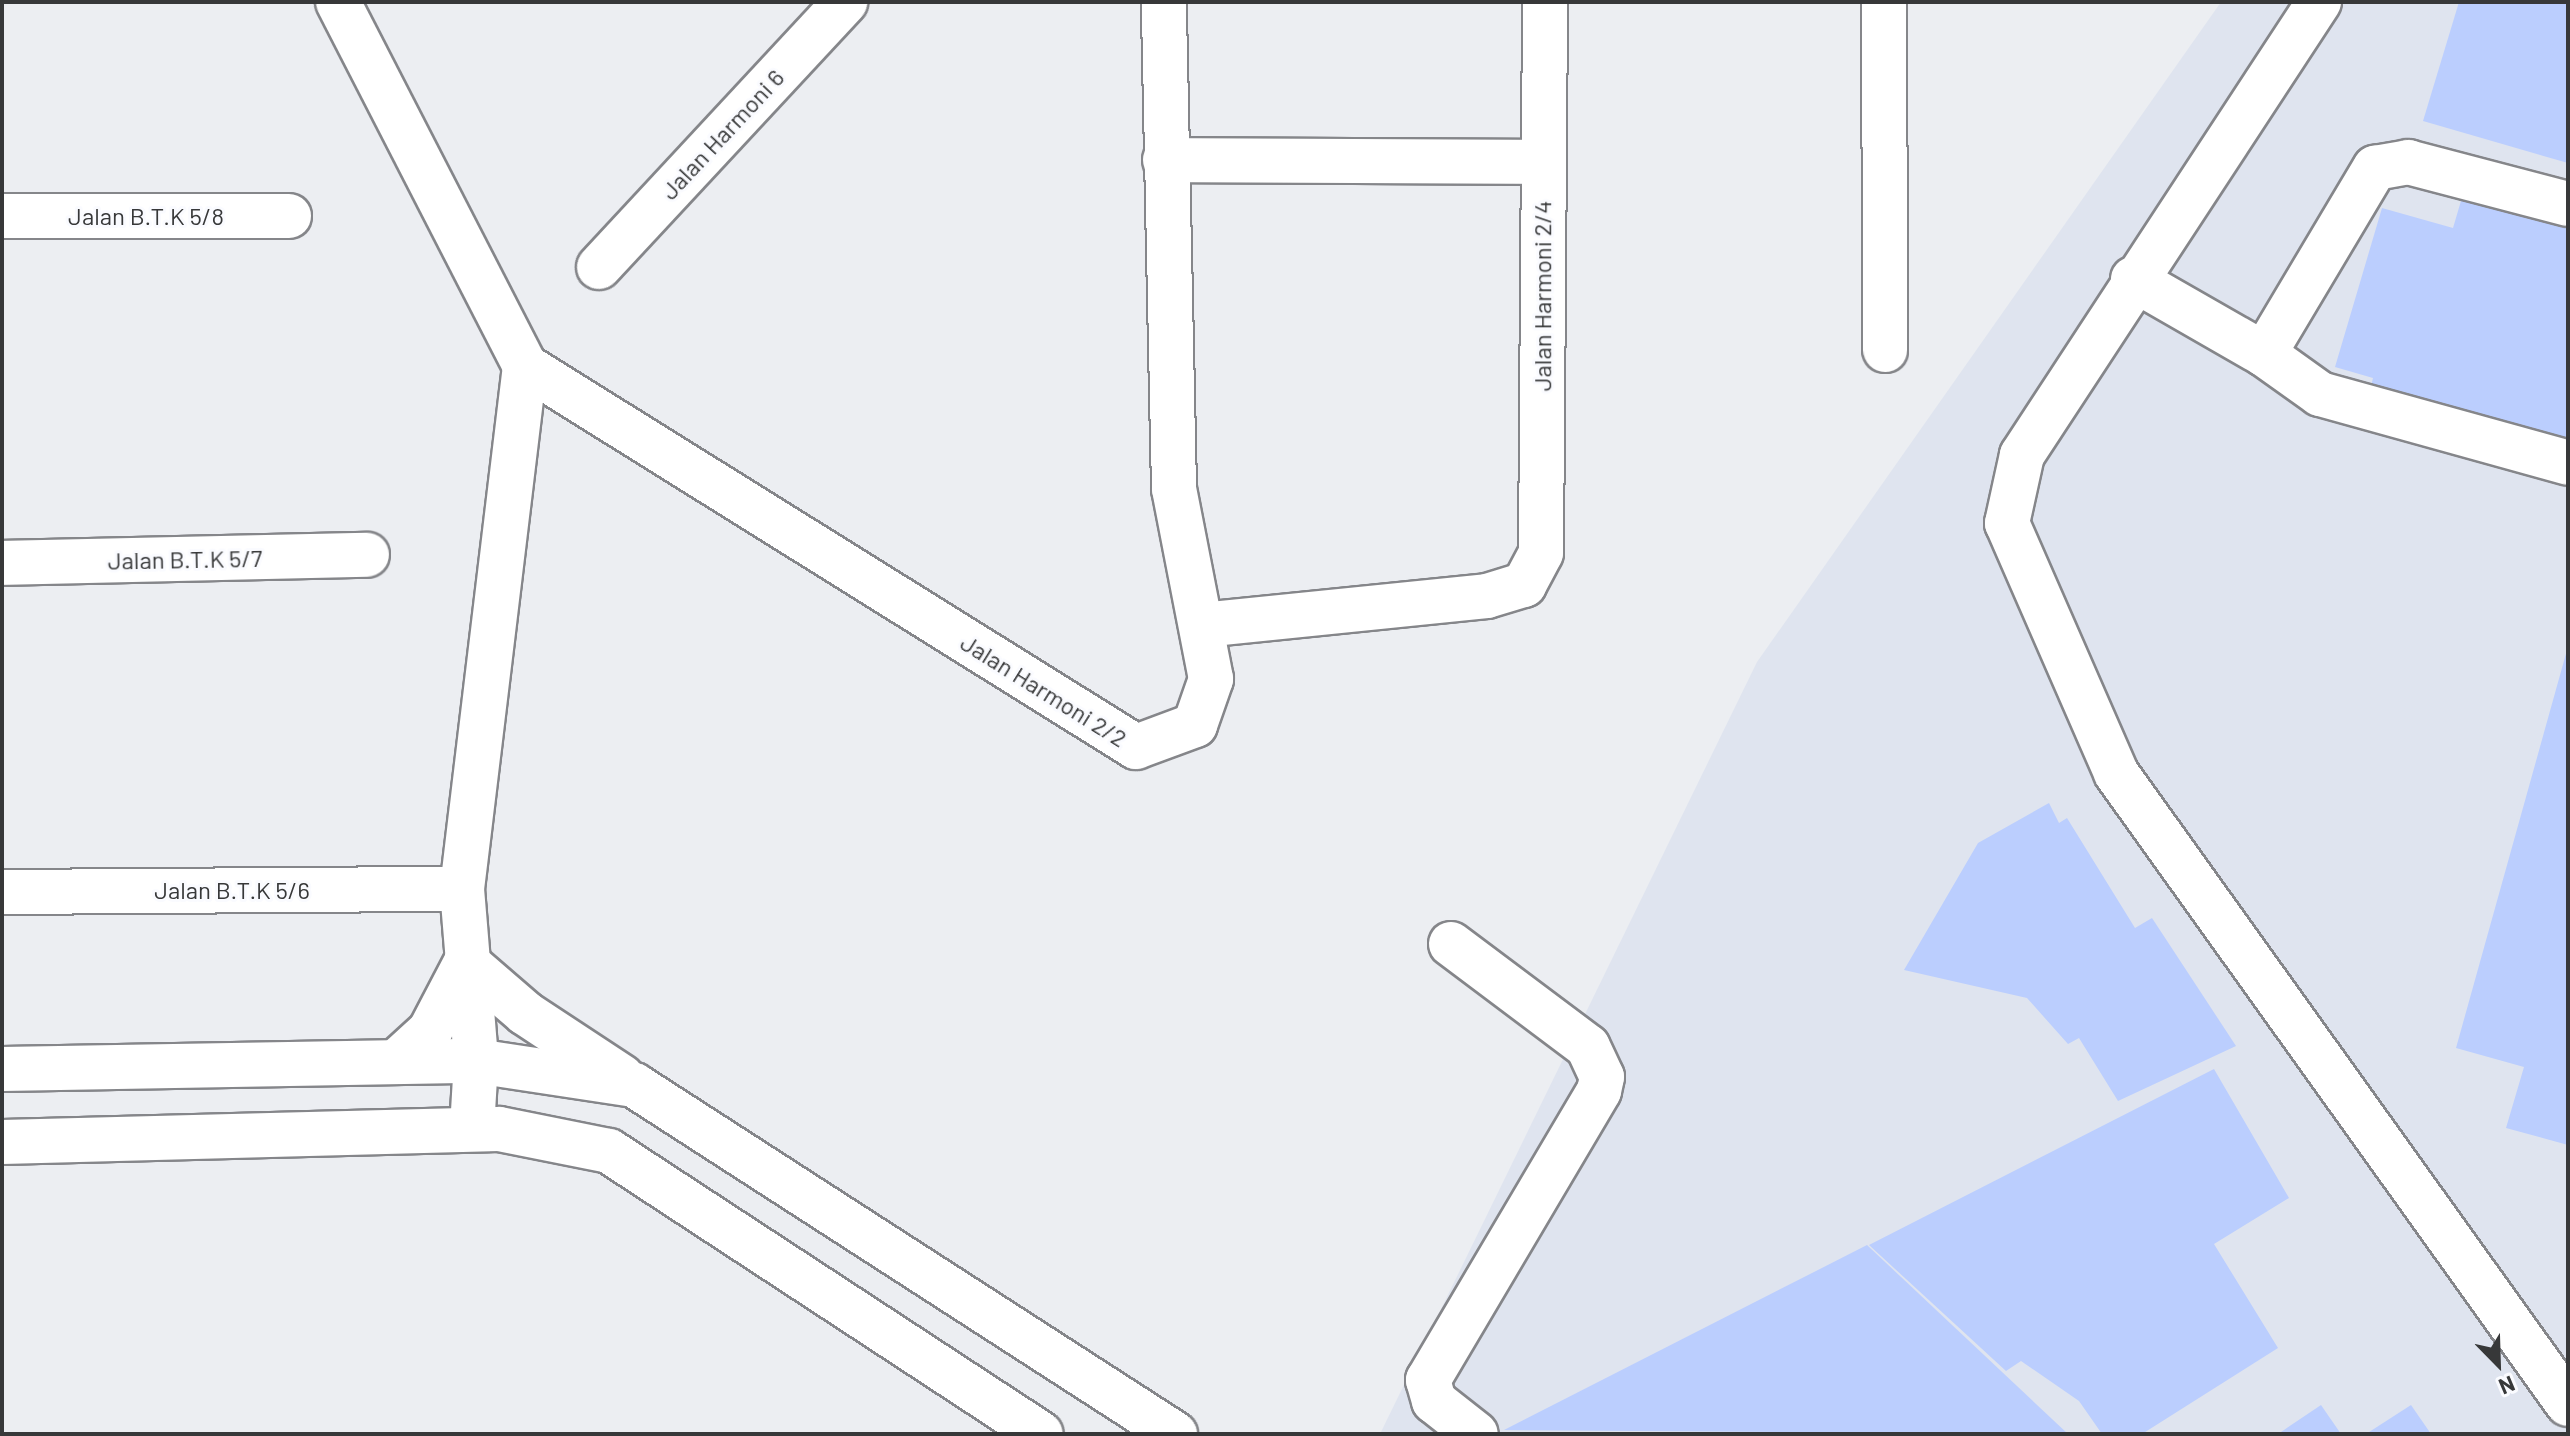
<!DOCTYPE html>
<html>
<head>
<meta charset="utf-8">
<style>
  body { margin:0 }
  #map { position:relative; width:2570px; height:1436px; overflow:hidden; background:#eceef2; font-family:Barlow,sans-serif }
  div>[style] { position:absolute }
  .built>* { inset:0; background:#dfe4ef }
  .building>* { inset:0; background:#bbcefe }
  .roads { filter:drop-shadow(2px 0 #85868a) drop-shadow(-2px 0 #85868a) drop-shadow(0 2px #85868a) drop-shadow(0 -2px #85868a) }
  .minor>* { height:44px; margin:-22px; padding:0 22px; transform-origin:22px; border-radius:22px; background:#fff }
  span { translate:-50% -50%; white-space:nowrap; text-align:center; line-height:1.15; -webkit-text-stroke:6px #fafbff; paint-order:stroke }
  .street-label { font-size:24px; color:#373839 }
  .frame { position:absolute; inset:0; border:4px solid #373839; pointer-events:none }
  .north { position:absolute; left:2458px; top:1324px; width:80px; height:80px; -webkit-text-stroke:6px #fafbff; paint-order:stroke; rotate:157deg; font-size:22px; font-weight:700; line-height:32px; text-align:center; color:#373839 }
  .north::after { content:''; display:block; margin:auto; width:28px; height:36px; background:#373839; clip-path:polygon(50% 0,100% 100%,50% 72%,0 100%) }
</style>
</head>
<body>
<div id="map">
  <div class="built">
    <i style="clip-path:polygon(2221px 2px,2568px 2px,2568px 1434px,1380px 1434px,1757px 662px)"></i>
  </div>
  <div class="building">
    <i style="clip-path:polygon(2459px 2px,2568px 2px,2568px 163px,2423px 121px)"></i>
    <i style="clip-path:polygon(2463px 194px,2568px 224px,2568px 452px,2369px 395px,2373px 378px,2335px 367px,2382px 208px,2453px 228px)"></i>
    <i style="clip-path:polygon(2567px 650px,2568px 650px,2568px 1145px,2506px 1128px,2524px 1067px,2456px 1048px)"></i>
    <i style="clip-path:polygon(2049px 803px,2059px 823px,2067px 818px,2135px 928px,2152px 918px,2236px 1046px,2118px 1101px,2079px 1038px,2068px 1044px,2027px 998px,1904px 970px,1978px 843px)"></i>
    <i style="clip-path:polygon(2214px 1069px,2289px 1198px,2214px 1244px,2278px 1348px,2142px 1434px,2102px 1434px,2079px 1401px,2021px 1361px,2006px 1371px,1869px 1245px)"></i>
    <i style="clip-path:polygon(1867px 1245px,2068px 1434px,1504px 1430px)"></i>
    <i style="clip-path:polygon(2321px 1405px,2341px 1434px,2278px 1434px)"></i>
    <i style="clip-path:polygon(2411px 1405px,2431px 1434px,2366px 1434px)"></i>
  </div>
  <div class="roads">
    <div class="minor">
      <i style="left:338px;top:2px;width:409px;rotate:62.8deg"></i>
      <i style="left:525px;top:366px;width:527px;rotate:96.87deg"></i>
      <i style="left:462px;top:889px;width:173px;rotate:85.3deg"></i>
      <i style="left:476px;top:1061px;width:68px;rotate:93.4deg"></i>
      <i style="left:1884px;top:2px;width:348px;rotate:89.8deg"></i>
      <i style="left:2319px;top:2px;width:542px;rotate:123.25deg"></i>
      <i style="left:2022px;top:455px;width:70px;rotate:102.4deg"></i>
      <i style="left:2007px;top:523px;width:273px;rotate:66.4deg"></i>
      <i style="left:2116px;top:773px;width:776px;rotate:54.39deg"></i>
      <i style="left:1165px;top:160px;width:377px;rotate:0.3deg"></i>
      <i style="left:2px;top:216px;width:287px"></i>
      <i style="left:599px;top:267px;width:362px;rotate:-47.1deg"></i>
      <i style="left:2133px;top:279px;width:151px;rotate:29.8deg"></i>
      <i style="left:2264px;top:354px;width:69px;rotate:35.5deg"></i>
      <i style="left:2320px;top:394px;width:257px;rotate:15.5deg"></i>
      <i style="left:2264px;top:354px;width:217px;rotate:-59.2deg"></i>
      <i style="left:2375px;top:168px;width:34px;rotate:-10deg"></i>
      <i style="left:2408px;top:162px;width:165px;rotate:14.7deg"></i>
      <i style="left:525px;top:366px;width:720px;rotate:31.95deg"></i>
      <i style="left:1136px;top:747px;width:63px;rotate:-20.4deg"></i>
      <i style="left:1195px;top:725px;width:49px;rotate:-70.8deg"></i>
      <i style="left:1211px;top:679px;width:194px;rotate:-101deg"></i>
      <i style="left:1174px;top:489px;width:487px;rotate:-91.2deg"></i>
      <i style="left:2px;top:563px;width:365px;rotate:-1.3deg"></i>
      <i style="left:1202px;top:625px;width:286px;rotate:-5.8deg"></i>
      <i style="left:1487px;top:596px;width:39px;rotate:-17deg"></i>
      <i style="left:1524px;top:585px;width:36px;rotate:-62deg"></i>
      <i style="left:1541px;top:553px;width:551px;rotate:-89.58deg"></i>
      <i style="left:2px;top:892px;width:460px;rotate:-0.4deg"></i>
      <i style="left:1451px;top:944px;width:171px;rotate:36.9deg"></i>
      <i style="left:1588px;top:1047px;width:33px;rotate:65deg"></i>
      <i style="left:1602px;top:1077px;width:14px;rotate:102deg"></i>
      <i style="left:1599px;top:1091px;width:336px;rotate:120.6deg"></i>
      <i style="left:1428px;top:1380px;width:22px;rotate:74deg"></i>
      <i style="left:1434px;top:1401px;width:53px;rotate:38.2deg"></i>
      <i style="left:396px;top:1062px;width:46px;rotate:-42.4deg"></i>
      <i style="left:430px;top:1031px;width:78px;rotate:-62.4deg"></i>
      <i style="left:466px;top:962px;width:78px;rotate:40.8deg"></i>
      <i style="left:525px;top:1013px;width:116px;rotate:33.4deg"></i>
      <i style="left:2px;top:1069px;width:474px;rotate:-1deg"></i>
      <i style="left:476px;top:1061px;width:160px;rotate:8.6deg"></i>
      <i style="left:634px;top:1085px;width:644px;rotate:32.83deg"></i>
      <i style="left:2px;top:1142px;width:497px;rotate:-1.5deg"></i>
      <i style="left:499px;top:1129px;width:112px;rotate:11.3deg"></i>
      <i style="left:609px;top:1151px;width:516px;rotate:33.23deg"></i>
    </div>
  </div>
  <div class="street-label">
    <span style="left:722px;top:134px;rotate:-47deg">Jalan Harmoni 6</span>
    <span style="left:146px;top:216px">Jalan B.T.K 5/8</span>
    <span style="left:1542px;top:296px;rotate:-90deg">Jalan Harmoni 2/4</span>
    <span style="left:185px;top:559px;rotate:-1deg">Jalan B.T.K 5/7</span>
    <span style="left:1044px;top:690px;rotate:32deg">Jalan Harmoni 2/2</span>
    <span style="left:232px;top:890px">Jalan B.T.K 5/6</span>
  </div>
  <div class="frame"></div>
  <div class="north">N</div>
</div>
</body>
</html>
